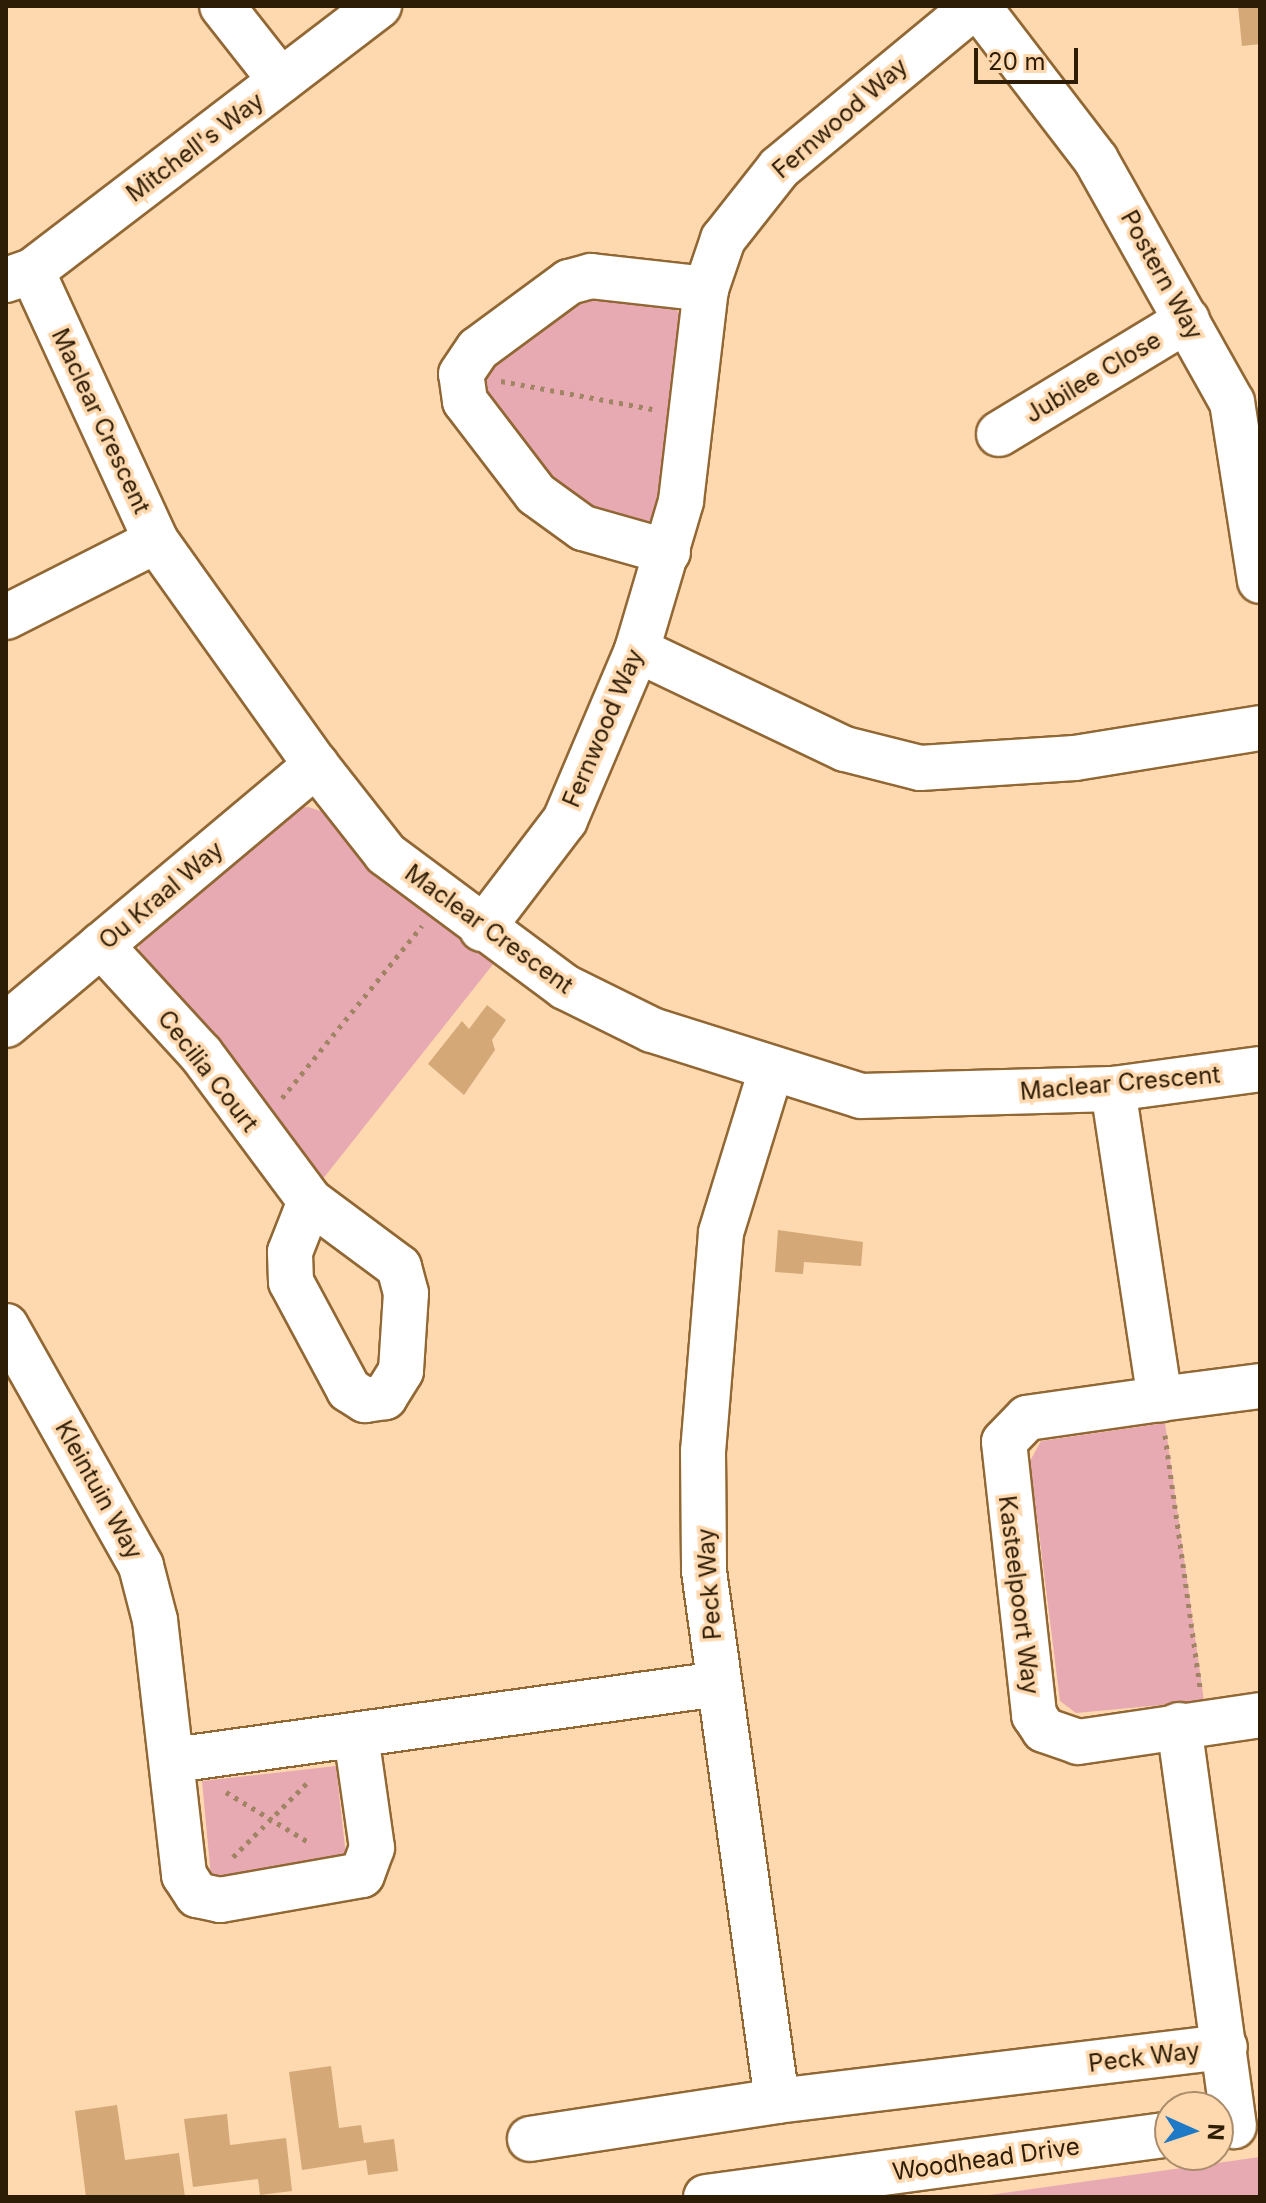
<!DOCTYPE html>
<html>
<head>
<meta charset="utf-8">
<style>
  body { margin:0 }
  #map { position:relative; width:1266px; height:2203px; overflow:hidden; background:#fed8ae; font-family:Inter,sans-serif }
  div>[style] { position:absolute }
  .green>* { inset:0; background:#e7a9b2 }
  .building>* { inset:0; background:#d4a877 }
  .path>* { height:5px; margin-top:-2.5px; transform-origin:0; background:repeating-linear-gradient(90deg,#a18463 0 4px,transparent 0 10px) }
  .roads { filter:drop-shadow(2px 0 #916734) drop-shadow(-2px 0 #916734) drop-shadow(0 2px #916734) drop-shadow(0 -2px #916734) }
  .minor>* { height:44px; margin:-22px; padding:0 22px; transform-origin:22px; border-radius:22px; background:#fff }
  span { translate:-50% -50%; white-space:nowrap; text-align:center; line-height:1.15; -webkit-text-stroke:7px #fed8ae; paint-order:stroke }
  .street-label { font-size:24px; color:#2d1c06 }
  .frame { position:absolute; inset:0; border:8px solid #2d1c06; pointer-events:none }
  .north { position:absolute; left:1154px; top:2091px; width:80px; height:80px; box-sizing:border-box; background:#fed8ae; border:2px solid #aa8d6b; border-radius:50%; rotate:93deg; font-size:22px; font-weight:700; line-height:32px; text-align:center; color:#2d1c06 }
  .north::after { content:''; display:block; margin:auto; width:28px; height:36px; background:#1e79c6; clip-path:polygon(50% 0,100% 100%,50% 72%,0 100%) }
  .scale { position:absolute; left:974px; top:48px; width:104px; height:36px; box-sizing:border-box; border:4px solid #2d1c06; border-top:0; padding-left:10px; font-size:24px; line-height:28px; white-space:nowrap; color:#2d1c06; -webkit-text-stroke:6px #fed8ae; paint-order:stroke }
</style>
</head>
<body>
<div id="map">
  <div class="green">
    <i style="clip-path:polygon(568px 296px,672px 303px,686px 323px,657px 516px,640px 526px,567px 503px,476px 381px)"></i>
    <i style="clip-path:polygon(308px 807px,334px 815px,498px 958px,314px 1190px,140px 958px,139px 947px,141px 937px,296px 808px)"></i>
    <i style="clip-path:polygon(1165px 1423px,1204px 1701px,1076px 1713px,1060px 1701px,1030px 1461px,1041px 1441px)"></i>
    <i style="clip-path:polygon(336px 1766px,346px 1856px,211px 1877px,202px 1781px)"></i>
    <i style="clip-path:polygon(1260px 2157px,1260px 2197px,975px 2197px)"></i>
  </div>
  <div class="building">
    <i style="clip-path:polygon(1238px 6px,1260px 6px,1260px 44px,1242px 46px)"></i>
    <i style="clip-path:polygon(487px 1005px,506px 1020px,492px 1040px,495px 1050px,464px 1095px,428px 1064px,462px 1021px,469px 1029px)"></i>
    <i style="clip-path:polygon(778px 1230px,863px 1242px,861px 1266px,804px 1262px,803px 1274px,775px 1272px)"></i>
    <i style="clip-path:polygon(331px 2066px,339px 2128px,361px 2125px,364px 2143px,394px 2139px,398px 2171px,368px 2175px,366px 2160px,302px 2170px,289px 2072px)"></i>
    <i style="clip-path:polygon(117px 2105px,125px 2160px,179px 2153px,185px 2197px,86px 2197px,75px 2111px)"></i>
    <i style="clip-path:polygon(227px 2114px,230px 2145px,286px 2138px,292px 2191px,260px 2195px,258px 2179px,193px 2187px,184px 2119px)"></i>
  </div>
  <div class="path">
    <i style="left:501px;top:381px;width:154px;rotate:10.5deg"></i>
    <i style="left:282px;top:1098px;width:222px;rotate:-50.9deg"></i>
    <i style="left:1165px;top:1435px;width:254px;rotate:82.1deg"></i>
    <i style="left:226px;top:1792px;width:98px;rotate:31.3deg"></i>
    <i style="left:233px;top:1857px;width:106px;rotate:-45deg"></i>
  </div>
  <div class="roads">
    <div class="minor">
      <i style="left:222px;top:6px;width:95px;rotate:51.8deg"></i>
      <i style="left:978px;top:6px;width:194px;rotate:52.5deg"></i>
      <i style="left:1096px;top:160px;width:278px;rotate:60.7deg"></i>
      <i style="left:1232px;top:402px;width:181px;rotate:81.1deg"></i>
      <i style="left:32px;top:271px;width:297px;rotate:65.3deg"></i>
      <i style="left:156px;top:541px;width:275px;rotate:54.5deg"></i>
      <i style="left:316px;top:765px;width:113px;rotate:51.8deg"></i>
      <i style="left:386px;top:854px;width:223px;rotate:36.6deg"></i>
      <i style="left:565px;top:987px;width:97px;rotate:26.3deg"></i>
      <i style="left:652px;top:1030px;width:219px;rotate:17.5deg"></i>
      <i style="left:861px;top:1096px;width:252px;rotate:-1.6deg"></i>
      <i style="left:1113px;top:1089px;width:148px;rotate:-7.7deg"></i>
      <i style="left:6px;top:280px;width:28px;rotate:-19deg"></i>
      <i style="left:32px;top:271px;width:437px;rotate:-37.4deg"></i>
      <i style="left:999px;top:434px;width:220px;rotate:-31.2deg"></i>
      <i style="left:668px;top:552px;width:88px;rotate:-164.2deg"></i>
      <i style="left:583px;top:528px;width:58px;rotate:-144.1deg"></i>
      <i style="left:536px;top:494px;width:117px;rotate:-127.4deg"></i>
      <i style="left:465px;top:401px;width:27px;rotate:-98deg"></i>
      <i style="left:461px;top:374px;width:30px;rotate:-56deg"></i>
      <i style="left:478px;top:349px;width:113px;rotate:-36.4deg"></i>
      <i style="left:569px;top:282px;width:23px;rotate:-15deg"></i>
      <i style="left:591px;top:276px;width:116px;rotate:6.4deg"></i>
      <i style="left:6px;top:617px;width:168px;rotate:-26.9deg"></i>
      <i style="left:637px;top:650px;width:230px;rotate:25.5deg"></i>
      <i style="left:845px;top:749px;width:77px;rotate:14.2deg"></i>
      <i style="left:920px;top:768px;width:155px;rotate:-3.7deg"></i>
      <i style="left:1075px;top:758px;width:187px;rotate:-9.2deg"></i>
      <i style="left:482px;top:929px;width:137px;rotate:-52.7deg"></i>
      <i style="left:565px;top:820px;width:185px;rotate:-67deg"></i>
      <i style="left:637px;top:650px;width:155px;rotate:-73.5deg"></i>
      <i style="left:681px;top:501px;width:213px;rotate:-83.3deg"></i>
      <i style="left:706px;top:289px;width:53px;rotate:-71.2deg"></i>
      <i style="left:723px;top:239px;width:90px;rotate:-51.7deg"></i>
      <i style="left:779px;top:168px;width:254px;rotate:-39.6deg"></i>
      <i style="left:101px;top:945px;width:148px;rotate:47.5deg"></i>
      <i style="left:201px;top:1054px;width:183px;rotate:53.4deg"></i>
      <i style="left:310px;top:1201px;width:111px;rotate:36.6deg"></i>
      <i style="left:399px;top:1267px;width:27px;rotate:75deg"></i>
      <i style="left:406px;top:1293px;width:78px;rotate:93.7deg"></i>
      <i style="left:401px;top:1371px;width:31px;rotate:122deg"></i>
      <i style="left:385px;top:1397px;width:20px;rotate:171deg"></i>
      <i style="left:365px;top:1400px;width:19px;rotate:-148deg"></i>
      <i style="left:349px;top:1390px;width:123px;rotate:-118.2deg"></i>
      <i style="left:291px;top:1282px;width:30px;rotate:-92deg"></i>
      <i style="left:290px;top:1252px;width:55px;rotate:-68.6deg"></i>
      <i style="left:6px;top:1025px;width:405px;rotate:-40deg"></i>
      <i style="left:771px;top:1070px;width:170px;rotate:107.1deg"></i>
      <i style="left:721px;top:1233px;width:219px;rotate:94.7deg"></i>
      <i style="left:703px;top:1451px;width:120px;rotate:89.5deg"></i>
      <i style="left:704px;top:1571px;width:535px;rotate:82.16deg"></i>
      <i style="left:1113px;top:1089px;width:314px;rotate:81.4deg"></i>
      <i style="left:1160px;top:1399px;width:134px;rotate:171.9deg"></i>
      <i style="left:1027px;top:1418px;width:33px;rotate:134deg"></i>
      <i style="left:1004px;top:1442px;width:275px;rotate:83.7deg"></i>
      <i style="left:1034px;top:1715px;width:18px;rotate:56deg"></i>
      <i style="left:1044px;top:1730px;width:36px;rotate:19deg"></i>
      <i style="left:1078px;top:1742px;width:184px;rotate:-8.4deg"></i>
      <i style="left:6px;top:1326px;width:275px;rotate:60.6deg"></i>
      <i style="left:141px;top:1566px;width:56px;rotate:75.5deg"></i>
      <i style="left:155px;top:1620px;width:257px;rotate:83.5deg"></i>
      <i style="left:184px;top:1875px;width:24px;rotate:57deg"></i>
      <i style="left:197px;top:1895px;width:24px;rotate:12deg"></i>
      <i style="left:220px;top:1900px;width:144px;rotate:-10deg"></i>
      <i style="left:362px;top:1875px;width:29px;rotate:-70deg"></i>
      <i style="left:372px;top:1848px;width:114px;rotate:-98.1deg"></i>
      <i style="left:1160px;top:1399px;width:101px;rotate:-7.4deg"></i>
      <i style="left:1179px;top:1725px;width:405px;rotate:82.2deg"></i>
      <i style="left:174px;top:1760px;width:549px;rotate:-7.95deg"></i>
      <i style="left:530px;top:2139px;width:250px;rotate:-8.7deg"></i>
      <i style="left:777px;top:2101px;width:451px;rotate:-6.9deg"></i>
      <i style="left:706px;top:2197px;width:468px;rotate:-7.7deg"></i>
    </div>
  </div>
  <div class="street-label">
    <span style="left:840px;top:118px;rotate:-41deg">Fernwood Way</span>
    <span style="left:195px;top:147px;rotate:-37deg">Mitchell's Way</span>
    <span style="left:1162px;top:275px;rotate:61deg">Postern Way</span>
    <span style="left:1093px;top:377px;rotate:-31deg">Jubilee Close</span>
    <span style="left:101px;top:421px;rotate:65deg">Maclear Crescent</span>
    <span style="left:603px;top:728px;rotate:-67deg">Fernwood Way</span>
    <span style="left:161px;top:895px;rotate:-40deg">Ou Kraal Way</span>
    <span style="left:489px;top:929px;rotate:36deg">Maclear Crescent</span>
    <span style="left:208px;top:1071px;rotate:52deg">Cecilia Court</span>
    <span style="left:1120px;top:1083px;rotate:-5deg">Maclear Crescent</span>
    <span style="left:99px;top:1490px;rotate:61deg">Kleintuin Way</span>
    <span style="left:709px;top:1584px;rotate:-94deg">Peck Way</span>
    <span style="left:1019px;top:1595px;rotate:83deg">Kasteelpoort Way</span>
    <span style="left:1144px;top:2057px;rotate:-7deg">Peck Way</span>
    <span style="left:986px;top:2159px;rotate:-8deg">Woodhead Drive</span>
  </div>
  <div class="frame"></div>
  <div class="north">N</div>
  <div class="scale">20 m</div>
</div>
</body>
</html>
